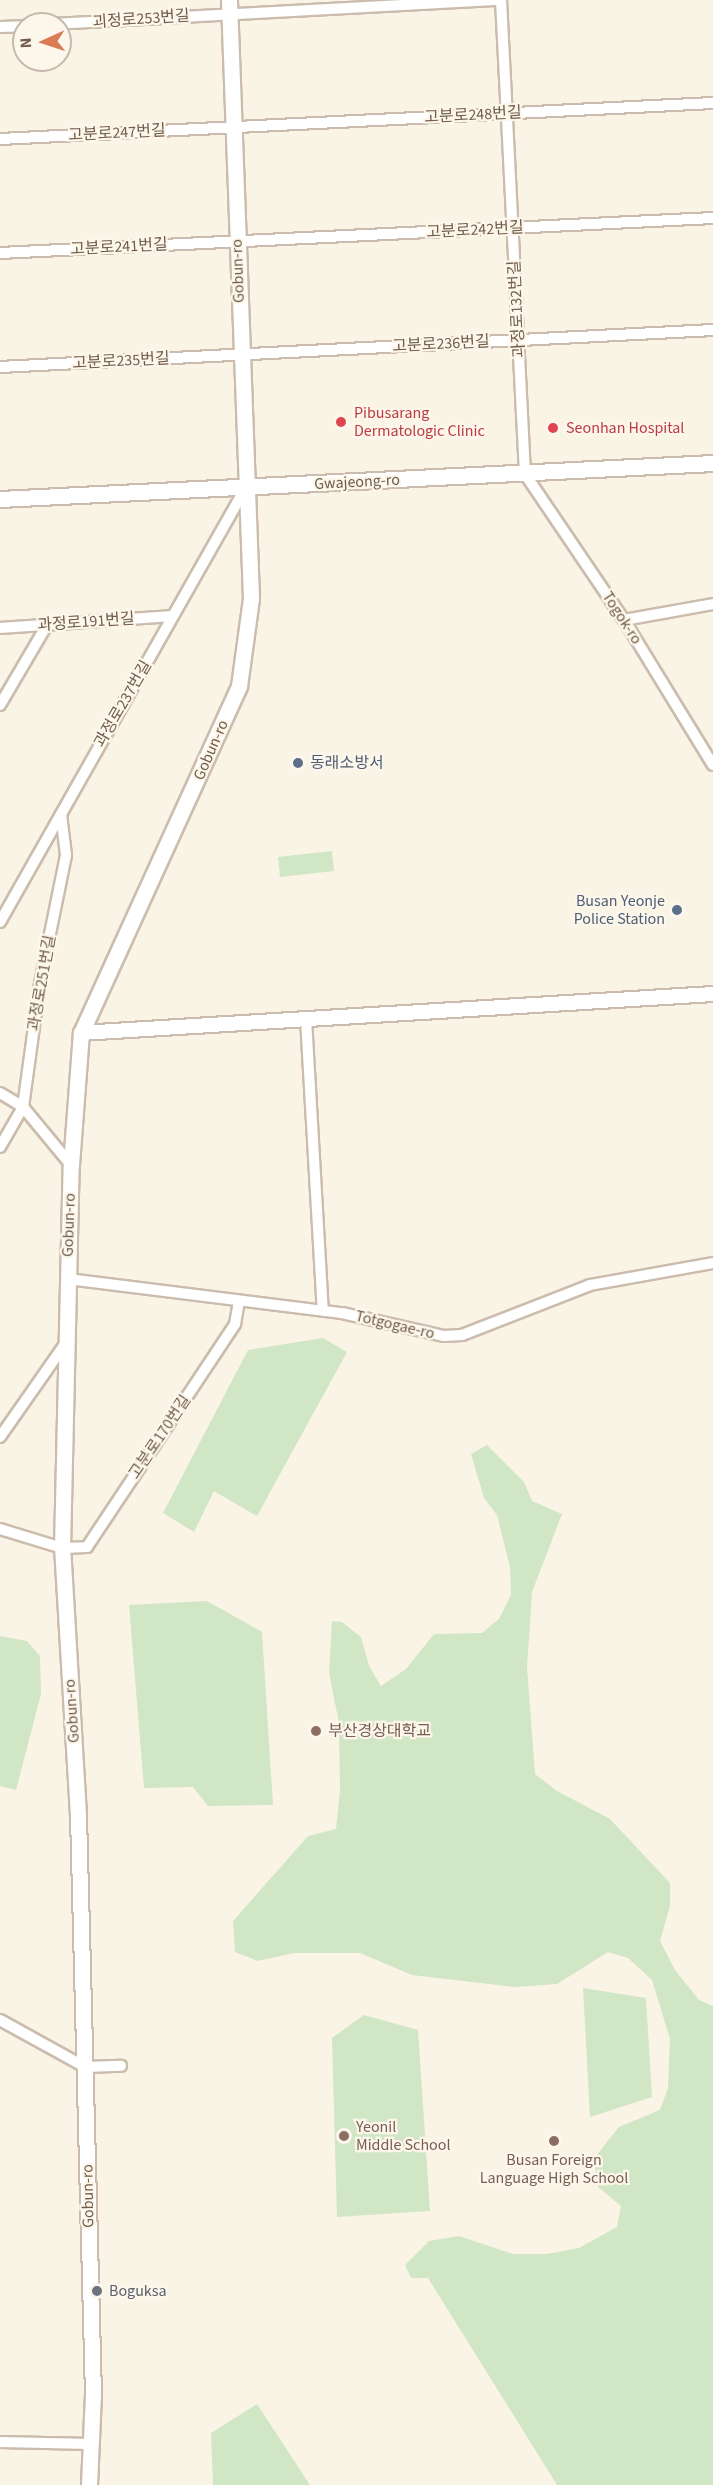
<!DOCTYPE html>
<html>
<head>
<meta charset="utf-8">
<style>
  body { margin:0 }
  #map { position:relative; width:713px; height:2485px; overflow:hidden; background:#faf4e6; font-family:"Source Sans 3","Noto Sans KR",sans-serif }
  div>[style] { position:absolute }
  .green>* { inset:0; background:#d0e6c5 }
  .roads { filter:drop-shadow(2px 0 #cbbcad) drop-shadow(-2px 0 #cbbcad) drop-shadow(0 2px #cbbcad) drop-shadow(0 -2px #cbbcad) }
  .minor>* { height:10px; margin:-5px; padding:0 5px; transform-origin:5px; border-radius:5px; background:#fff }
  .tertiary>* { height:14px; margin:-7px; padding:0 7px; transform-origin:7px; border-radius:7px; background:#fff }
  .secondary>* { height:15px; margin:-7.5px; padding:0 7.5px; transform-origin:7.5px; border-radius:7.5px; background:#fff }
  .dots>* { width:16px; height:16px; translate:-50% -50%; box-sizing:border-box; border:3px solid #fdf7eb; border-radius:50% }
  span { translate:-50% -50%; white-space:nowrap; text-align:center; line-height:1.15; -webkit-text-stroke:4.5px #fdf7eb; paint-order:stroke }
  .street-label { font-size:16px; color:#715c4d }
  .health-label { font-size:16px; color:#be3a42 }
  .left { translate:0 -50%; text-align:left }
  .service-label { font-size:16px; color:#4e5e75 }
  .right { translate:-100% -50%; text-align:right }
  .education-label { font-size:16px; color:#785e54 }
  .worship-label { font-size:16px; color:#5b616d }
  .north { position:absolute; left:12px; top:12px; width:60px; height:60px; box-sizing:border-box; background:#fdf7eb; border:2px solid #c5b9ac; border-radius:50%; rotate:267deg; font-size:16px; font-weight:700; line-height:24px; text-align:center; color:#715c4d }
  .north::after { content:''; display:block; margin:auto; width:21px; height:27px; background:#d97c56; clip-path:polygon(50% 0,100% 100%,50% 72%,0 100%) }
</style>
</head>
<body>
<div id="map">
  <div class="green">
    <i style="clip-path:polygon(332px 851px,334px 871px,280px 877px,278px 857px)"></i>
    <i style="clip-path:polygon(323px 1338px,347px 1352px,257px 1516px,214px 1491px,194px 1532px,163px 1513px,248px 1350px)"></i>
    <i style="clip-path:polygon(487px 1445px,524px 1482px,532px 1501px,562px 1514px,532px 1592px,527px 1667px,535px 1774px,557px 1791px,610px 1819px,670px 1883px,670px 1906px,660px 1941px,675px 1970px,699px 2000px,713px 2006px,713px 2485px,557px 2485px,428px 2278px,411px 2278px,405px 2265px,429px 2241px,459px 2236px,513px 2254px,547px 2254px,579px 2248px,617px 2227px,621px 2206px,598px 2187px,594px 2158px,619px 2127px,660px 2110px,668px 2088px,670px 2039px,652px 1980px,628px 1958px,608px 1952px,557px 1984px,515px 1987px,412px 1975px,360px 1953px,294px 1953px,258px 1961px,235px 1952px,233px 1921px,308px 1836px,336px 1829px,340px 1790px,339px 1723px,329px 1673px,332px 1621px,342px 1622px,361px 1637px,369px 1666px,381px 1686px,406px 1669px,434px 1634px,482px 1633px,499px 1619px,511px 1595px,510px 1567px,497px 1515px,484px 1498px,471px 1454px)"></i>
    <i style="clip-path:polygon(207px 1601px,262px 1632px,273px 1805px,208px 1806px,193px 1787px,144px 1788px,129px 1605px)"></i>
    <i style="clip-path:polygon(0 1636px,27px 1641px,40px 1656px,41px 1694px,16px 1790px,0 1786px)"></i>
    <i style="clip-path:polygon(583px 1988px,646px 1998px,652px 2097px,590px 2117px)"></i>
    <i style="clip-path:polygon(364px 2015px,418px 2030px,430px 2211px,337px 2217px,332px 2038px)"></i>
    <i style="clip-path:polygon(257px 2404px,310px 2485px,213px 2485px,211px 2433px)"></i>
  </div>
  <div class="roads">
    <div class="minor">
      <i style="left:501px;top:0;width:475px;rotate:87.1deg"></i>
      <i style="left:525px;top:474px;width:176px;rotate:55.9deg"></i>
      <i style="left:624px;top:620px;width:170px;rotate:58.5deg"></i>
      <i style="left:53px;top:24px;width:447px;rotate:-3.1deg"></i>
      <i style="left:0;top:27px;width:24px;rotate:-2deg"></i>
      <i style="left:0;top:139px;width:714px;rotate:-2.89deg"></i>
      <i style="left:0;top:253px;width:714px;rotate:-2.81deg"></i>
      <i style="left:0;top:367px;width:714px;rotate:-2.97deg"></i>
      <i style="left:624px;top:620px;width:90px;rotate:-10.2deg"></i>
      <i style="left:0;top:628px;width:173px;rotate:-4deg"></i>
      <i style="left:0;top:705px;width:93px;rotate:-59.6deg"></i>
      <i style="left:0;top:922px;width:500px;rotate:-60.5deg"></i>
      <i style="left:306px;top:1019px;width:292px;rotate:86.7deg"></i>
      <i style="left:0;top:1093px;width:27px;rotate:31deg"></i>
      <i style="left:23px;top:1107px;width:75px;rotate:50.4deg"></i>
      <i style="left:0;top:1147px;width:46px;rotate:-60.1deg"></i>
      <i style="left:23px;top:1107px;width:125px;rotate:-82.2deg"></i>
      <i style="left:40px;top:983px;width:131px;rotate:-78.5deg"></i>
      <i style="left:66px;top:855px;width:41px;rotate:-97deg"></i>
      <i style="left:68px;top:1279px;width:276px;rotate:7.1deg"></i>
      <i style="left:342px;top:1313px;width:105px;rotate:12.7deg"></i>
      <i style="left:444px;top:1336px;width:18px;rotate:-3deg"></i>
      <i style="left:462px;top:1335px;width:137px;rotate:-21.3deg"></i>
      <i style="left:590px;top:1285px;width:125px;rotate:-10.1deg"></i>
      <i style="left:0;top:1437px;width:113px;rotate:-55deg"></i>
      <i style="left:0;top:1529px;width:65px;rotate:17deg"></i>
      <i style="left:62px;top:1548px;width:25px;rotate:-2deg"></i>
      <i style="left:87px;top:1547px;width:268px;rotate:-56.4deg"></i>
      <i style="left:235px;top:1324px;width:22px;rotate:-80deg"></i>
      <i style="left:0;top:2020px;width:97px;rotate:28.9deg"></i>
      <i style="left:85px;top:2067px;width:36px;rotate:-2deg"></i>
      <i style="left:0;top:2442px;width:91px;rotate:1.3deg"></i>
    </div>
    <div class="tertiary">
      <i style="left:81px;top:1033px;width:633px;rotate:-3.53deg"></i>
    </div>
    <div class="secondary">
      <i style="left:0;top:499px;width:714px;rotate:-2.89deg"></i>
      <i style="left:89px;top:2485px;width:90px;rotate:-87.5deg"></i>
      <i style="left:93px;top:2395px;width:580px;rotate:-91.48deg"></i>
      <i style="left:78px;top:1815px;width:267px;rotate:-93.4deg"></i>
      <i style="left:62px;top:1548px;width:383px;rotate:-88.7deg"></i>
      <i style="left:71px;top:1165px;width:132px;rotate:-85.7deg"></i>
      <i style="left:81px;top:1033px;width:381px;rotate:-65.5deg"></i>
      <i style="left:239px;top:686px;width:89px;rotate:-82.2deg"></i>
      <i style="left:251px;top:598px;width:598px;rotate:-92.11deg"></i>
    </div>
  </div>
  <div class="dots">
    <i style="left:341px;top:422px;background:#e0444e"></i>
    <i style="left:553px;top:428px;background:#e0444e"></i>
    <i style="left:298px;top:763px;background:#5c6f8a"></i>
    <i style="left:677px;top:910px;background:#5c6f8a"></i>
    <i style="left:316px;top:1731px;background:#8d6e63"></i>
    <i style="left:344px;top:2136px;background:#8d6e63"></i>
    <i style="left:554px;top:2141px;background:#8d6e63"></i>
    <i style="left:97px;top:2291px;background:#6b7280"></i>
  </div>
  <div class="street-label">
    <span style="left:141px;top:19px;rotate:-4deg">괴정로253번길</span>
    <span style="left:473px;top:115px;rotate:-3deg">고분로248번길</span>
    <span style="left:117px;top:133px;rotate:-3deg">고분로247번길</span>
    <span style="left:475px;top:230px;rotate:-3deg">고분로242번길</span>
    <span style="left:119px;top:247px;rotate:-3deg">고분로241번길</span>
    <span style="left:238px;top:271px;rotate:-92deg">Gobun-ro</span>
    <span style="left:517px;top:309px;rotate:-93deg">과정로132번길</span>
    <span style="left:441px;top:344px;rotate:-3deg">고분로236번길</span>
    <span style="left:121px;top:361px;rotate:-3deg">고분로235번길</span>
    <span style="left:357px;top:482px;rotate:-3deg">Gwajeong-ro</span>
    <span style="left:622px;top:618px;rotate:57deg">Togok-ro</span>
    <span style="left:86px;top:622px;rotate:-4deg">과정로191번길</span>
    <span style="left:123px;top:704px;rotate:-60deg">과정로237번길</span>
    <span style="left:211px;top:750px;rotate:-66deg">Gobun-ro</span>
    <span style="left:42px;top:983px;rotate:-80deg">과정로251번길</span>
    <span style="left:69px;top:1225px;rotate:-88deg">Gobun-ro</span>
    <span style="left:395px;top:1325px;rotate:13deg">Totgogae-ro</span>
    <span style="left:160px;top:1437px;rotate:-56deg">고분로170번길</span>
    <span style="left:72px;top:1711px;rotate:-94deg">Gobun-ro</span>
    <span style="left:88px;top:2196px;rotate:-91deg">Gobun-ro</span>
  </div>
  <div class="health-label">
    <span class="left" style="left:354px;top:422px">Pibusarang<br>Dermatologic Clinic</span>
    <span class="left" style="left:566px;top:428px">Seonhan Hospital</span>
  </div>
  <div class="service-label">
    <span class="left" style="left:310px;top:763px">동래소방서</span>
    <span class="right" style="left:665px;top:910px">Busan Yeonje<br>Police Station</span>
  </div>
  <div class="education-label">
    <span class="left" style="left:328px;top:1731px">부산경상대학교</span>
    <span class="left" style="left:356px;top:2136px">Yeonil<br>Middle School</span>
    <span style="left:554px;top:2169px">Busan Foreign<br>Language High School</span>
  </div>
  <div class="worship-label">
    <span class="left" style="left:109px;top:2291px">Boguksa</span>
  </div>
  <div class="north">N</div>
</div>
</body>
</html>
